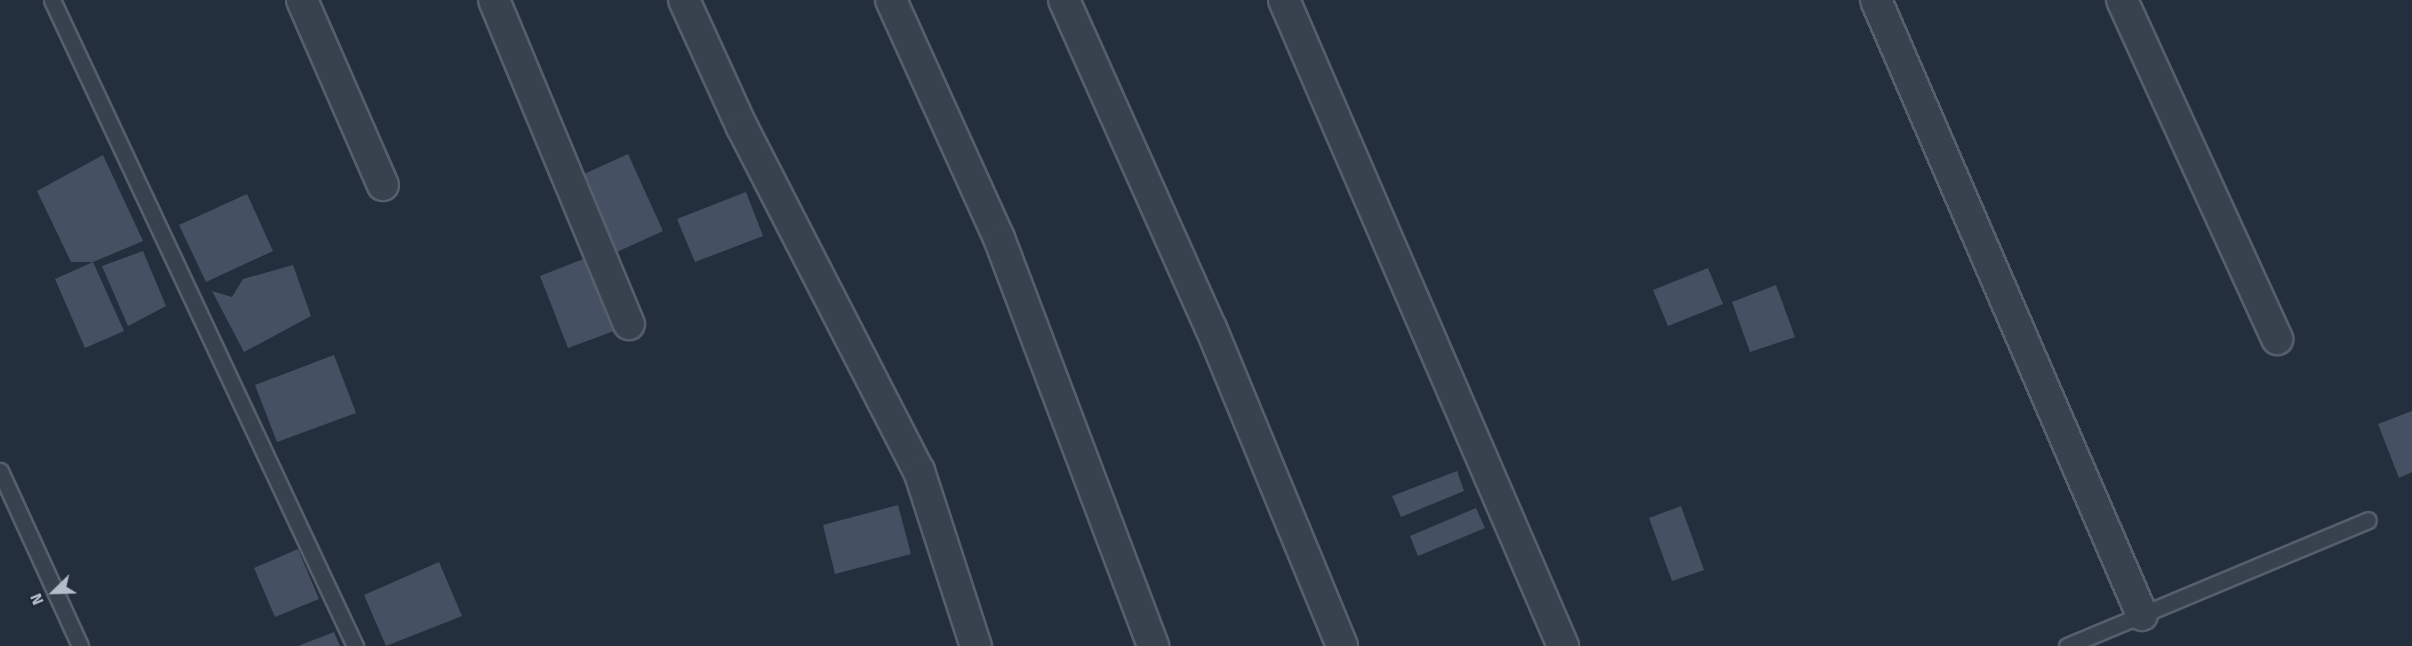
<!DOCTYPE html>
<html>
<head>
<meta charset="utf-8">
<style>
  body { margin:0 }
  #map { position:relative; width:2412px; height:646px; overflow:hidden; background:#242f3e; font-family:"Fira Sans",sans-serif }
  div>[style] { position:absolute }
  .building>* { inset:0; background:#455162 }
  .roads { filter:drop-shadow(2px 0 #565f6c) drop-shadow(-2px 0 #565f6c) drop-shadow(0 2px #565f6c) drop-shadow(0 -2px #565f6c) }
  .service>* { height:15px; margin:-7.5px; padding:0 7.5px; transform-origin:7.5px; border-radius:7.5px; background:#38414e }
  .minor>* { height:30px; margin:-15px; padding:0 15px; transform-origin:15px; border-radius:15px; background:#38414e }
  span { translate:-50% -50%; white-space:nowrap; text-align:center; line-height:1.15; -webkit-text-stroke:4.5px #1d2633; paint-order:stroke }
  .north { position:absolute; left:24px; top:562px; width:60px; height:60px; -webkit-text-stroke:4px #1d2633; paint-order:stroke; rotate:247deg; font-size:16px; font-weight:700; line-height:24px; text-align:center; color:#b4bcc9 }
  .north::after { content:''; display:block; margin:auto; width:21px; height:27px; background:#b4bcc9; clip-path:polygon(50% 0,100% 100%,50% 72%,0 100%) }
</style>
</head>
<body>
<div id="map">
  <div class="building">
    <i style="clip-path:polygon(628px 154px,663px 231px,617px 252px,582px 175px)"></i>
    <i style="clip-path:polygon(103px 155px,143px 241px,93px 262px,124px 331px,85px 348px,55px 279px,93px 262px,71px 262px,37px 191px)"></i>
    <i style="clip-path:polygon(746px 192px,763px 236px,695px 262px,677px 219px)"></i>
    <i style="clip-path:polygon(247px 194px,273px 251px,206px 282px,179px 225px)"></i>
    <i style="clip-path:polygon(143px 251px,166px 306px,128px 326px,102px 266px)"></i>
    <i style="clip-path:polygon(586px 258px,614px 331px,568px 348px,540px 276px)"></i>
    <i style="clip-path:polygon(293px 265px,311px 316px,244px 352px,212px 291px,232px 297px,243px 279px)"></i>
    <i style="clip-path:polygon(1708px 268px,1723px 304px,1668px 326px,1653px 290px)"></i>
    <i style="clip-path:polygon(1776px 285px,1795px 337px,1750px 352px,1732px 302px)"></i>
    <i style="clip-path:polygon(334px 355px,356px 413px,277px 442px,255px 385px)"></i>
    <i style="clip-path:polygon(2412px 411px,2412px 472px,2399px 478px,2378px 424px)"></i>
    <i style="clip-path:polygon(1457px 471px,1464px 491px,1401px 517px,1392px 496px)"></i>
    <i style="clip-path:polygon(898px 505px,911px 554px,835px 574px,823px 525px)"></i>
    <i style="clip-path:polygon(1681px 506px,1704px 570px,1672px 581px,1649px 518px)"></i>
    <i style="clip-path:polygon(1476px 508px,1485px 528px,1418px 556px,1410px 536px)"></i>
    <i style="clip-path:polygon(298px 549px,319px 599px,275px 617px,254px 568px)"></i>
    <i style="clip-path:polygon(439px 562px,462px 616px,386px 646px,364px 595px)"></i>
    <i style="clip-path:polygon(334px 632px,340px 646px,298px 646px)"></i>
  </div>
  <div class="roads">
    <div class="service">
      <i style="left:52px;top:0;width:714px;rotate:64.87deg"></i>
      <i style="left:0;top:471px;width:192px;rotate:65.4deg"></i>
      <i style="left:2067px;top:646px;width:326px;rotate:-22.7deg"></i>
    </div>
    <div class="minor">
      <i style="left:302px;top:0;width:202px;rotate:66.4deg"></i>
      <i style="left:494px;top:0;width:351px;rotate:67.4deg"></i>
      <i style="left:684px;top:0;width:140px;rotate:65.5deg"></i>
      <i style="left:742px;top:127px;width:387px;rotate:62.8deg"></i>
      <i style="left:919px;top:471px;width:184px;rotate:72deg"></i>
      <i style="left:891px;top:0;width:261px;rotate:65.6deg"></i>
      <i style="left:999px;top:238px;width:436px;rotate:69.3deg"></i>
      <i style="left:1064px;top:0;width:359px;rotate:65.9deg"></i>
      <i style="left:1211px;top:328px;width:344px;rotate:67.6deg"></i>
      <i style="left:1284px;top:0;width:704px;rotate:66.64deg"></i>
      <i style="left:1876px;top:0;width:670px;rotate:66.61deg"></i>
      <i style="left:2122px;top:0;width:373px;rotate:65.4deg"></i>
    </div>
  </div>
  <div class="north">N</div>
</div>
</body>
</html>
